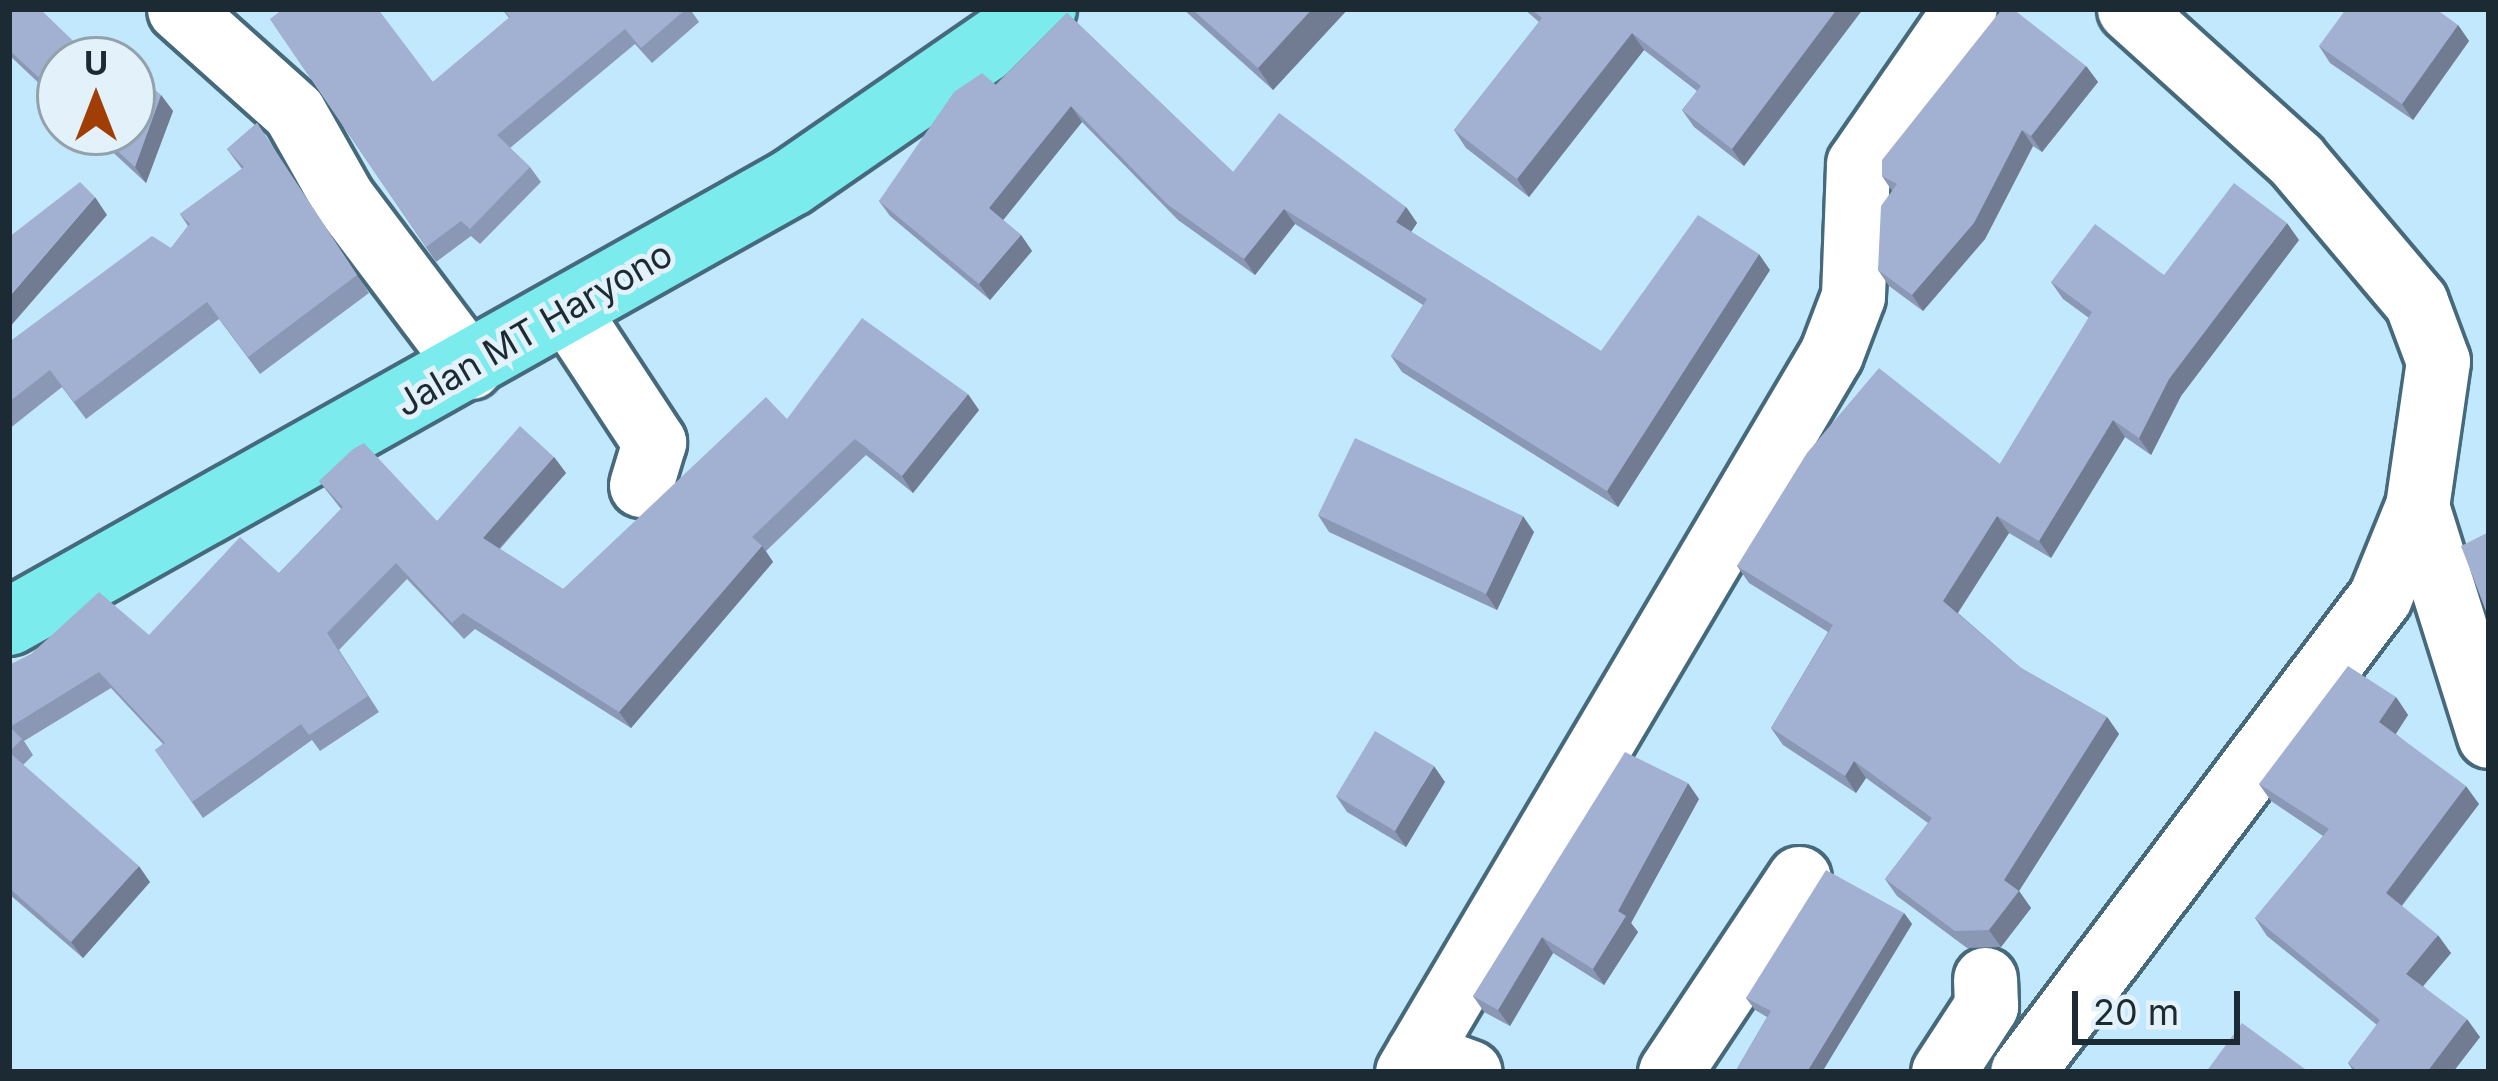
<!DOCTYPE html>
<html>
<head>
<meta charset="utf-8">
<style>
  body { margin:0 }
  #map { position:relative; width:2498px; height:1081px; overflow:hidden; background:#c1e8fd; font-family:Inter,sans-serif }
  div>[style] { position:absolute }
  .roads { filter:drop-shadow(3px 0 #46697b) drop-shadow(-3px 0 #46697b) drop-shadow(0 3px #46697b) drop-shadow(0 -3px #46697b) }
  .minor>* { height:63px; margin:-31.5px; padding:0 31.5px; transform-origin:31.5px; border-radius:31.5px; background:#fff }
  .major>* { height:66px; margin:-33px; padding:0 33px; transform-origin:33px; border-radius:33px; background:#7cebee }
  .wall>* { inset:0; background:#8b98b5 }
  .shaded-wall>* { inset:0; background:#717c93 }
  .building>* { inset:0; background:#a2b1d2 }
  span { translate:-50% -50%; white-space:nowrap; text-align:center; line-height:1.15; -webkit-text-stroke:10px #e2f1fa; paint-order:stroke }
  .street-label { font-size:36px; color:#1c2b33 }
  .frame { position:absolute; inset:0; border:12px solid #1c2b33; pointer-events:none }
  .north { position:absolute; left:36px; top:36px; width:120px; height:120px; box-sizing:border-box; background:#e2f1fa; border:3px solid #93a2aa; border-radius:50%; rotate:0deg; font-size:33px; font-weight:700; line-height:48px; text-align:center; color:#1c2b33 }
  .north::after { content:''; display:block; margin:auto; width:42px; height:54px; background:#a13e06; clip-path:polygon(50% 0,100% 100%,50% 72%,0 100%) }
  .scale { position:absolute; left:2072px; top:991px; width:168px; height:54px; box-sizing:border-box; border:6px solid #1c2b33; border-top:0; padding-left:15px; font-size:36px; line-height:42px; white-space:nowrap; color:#1c2b33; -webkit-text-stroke:9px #e2f1fa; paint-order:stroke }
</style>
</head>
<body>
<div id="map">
  <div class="roads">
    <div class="minor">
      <i style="left:179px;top:9px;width:154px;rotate:41.8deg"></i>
      <i style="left:294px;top:112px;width:98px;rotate:60.5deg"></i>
      <i style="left:342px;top:197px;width:213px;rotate:53deg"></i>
      <i style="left:2129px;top:9px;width:225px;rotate:42.1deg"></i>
      <i style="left:2296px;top:160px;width:186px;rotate:49.8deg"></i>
      <i style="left:2416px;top:302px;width:63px;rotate:69.6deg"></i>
      <i style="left:2438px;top:361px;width:147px;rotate:98.2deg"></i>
      <i style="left:2417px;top:506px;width:241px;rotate:72.6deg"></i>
      <i style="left:568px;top:311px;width:157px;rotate:56.7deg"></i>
      <i style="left:654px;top:442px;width:45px;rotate:106.8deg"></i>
      <i style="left:1418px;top:1053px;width:55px;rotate:20.1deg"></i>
      <i style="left:1407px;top:1072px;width:834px;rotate:-59.44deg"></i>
      <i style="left:1831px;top:354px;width:62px;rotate:-69.2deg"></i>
      <i style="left:1853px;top:296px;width:132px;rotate:-87.8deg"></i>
      <i style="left:1858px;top:164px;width:188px;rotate:-55.4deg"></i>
      <i style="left:1670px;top:1072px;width:233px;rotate:-56.4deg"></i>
      <i style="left:1943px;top:1072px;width:79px;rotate:-56.9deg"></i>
      <i style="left:1986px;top:1006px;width:27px;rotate:-92deg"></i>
      <i style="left:2022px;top:1072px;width:595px;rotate:-53deg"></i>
      <i style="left:2380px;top:597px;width:98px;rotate:-67.9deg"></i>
    </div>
    <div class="major">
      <i style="left:9px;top:622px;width:898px;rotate:-29.33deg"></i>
      <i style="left:792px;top:182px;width:305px;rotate:-34.6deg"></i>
    </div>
  </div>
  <div class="wall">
    <i style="clip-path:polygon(9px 9px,60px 60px,60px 103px,9px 55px)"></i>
    <i style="clip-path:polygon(502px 9px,690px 9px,699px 22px,652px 63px,635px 44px,510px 148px,530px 167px,541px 182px,480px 244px,471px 236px,436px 262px,270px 19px,433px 82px,509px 18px)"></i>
    <i style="clip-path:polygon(1183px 9px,1348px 9px,1273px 90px)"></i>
    <i style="clip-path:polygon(1524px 9px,1863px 9px,1744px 166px,1694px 127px,1682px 110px,1697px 91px,1644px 50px,1529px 197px,1466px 148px,1454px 130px,1539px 22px)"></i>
    <i style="clip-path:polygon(1067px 13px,1233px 172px,1406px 207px,1417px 223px,1411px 232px,1601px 351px,1770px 270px,1618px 507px,1402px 372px,1391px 356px,1423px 305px,1295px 224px,1255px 275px,1178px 220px,1082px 122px,1003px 220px,1021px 235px,1032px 251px,990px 300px,890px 216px,879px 201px)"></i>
    <i style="clip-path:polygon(2458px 25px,2469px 41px,2413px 120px,2330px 63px,2319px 46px)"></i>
    <i style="clip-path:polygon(2086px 66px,2098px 82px,2042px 152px,2033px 146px,1985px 239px,1923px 311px,1889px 286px,1878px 270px,1892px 191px,1882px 176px)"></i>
    <i style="clip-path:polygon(161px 95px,173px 111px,146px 183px,91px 132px,132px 132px)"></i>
    <i style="clip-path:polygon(257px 123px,369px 293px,260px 374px,219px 319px,86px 419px,62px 387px,9px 429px,9px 342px,171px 248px,188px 226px,180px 214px,242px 169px,227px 149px)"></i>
    <i style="clip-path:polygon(2299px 240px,2181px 396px,2151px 455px,2125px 437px,2051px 558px,2009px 533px,1958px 613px,2021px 668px,2107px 717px,2119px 734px,2019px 891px,2031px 908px,2001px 947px,1967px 948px,1897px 896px,1885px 879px,1928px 823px,1866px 778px,1856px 793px,1783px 745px,1771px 728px,1828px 632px,1749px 583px,1737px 566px,2000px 464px,2089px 318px,2063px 299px,2051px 282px,2164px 275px)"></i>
    <i style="clip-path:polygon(979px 410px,913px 493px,866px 455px,766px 551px,773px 562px,631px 728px,475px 629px,464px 639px,407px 579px,339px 650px,379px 712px,320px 751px,312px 740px,203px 818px,155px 750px,163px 744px,111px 688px,24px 741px,33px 755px,23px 765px,150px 882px,83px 958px,9px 894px,9px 665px,149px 635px,279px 573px,341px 509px,319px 481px,437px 521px,554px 457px,566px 473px,500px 549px,563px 589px,787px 419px)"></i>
    <i style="clip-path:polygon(1318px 515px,1534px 532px,1497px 610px,1329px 532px)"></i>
    <i style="clip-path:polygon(2396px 697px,2408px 715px,2396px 734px,2479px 804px,2402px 906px,2451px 953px,2423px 986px,2480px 1037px,2453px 1072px,2354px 1072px,2348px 1063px,2377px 1025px,2267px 936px,2255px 918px,2323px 836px,2271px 801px,2259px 784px)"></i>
    <i style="clip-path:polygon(1445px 782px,1406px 847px,1347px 812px,1336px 796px)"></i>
    <i style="clip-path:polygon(1699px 799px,1631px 923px,1638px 932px,1604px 985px,1553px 953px,1510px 1026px,1484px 1012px,1473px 996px)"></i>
    <i style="clip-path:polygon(1904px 913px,1912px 924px,1822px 1072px,1735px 1072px,1767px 1017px,1755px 1010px,1746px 998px)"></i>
  </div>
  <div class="shaded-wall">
    <i style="clip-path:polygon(1312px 9px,1348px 9px,1273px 90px,1258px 68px)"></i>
    <i style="clip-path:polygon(1837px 9px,1863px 9px,1744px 166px,1732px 149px)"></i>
    <i style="clip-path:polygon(2458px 25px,2469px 41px,2413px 120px,2402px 104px)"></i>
    <i style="clip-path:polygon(1632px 33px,1644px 50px,1529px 197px,1517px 179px)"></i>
    <i style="clip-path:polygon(2086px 66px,2098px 82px,2042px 152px,2031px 136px)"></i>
    <i style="clip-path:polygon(161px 95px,173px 111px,146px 183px,135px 167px)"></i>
    <i style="clip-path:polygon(1071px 106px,1082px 122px,1000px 224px,989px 208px)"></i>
    <i style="clip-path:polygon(2022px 130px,2033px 146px,1985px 239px,1923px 311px,1912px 295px)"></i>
    <i style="clip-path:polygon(95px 197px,107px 215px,9px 328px,9px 297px)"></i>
    <i style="clip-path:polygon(1406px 207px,1417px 223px,1407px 238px,1396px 222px)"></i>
    <i style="clip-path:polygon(1284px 209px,1295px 224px,1255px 275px,1244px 259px)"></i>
    <i style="clip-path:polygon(2287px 223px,2299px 240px,2181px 396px,2151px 455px,2139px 438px,2169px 379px)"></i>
    <i style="clip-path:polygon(1021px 235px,1032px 251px,990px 300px,979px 284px)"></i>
    <i style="clip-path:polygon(1759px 254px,1770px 270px,1618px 507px,1607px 491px)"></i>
    <i style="clip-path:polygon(968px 394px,979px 410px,913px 493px,902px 476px)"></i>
    <i style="clip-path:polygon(2113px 420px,2125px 437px,2051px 558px,2039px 541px)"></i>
    <i style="clip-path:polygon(554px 457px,566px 473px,494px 554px,483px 538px)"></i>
    <i style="clip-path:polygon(1523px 516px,1534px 532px,1497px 610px,1486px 594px)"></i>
    <i style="clip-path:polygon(1997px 516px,2009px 533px,1955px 617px,1943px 601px)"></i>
    <i style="clip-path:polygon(762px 546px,773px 562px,631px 728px,619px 712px)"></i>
    <i style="clip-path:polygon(2396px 697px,2408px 715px,2392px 739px,2379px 722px)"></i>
    <i style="clip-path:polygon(2107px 717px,2119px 734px,2019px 891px,2031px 908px,2001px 947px,1989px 930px,2004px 880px)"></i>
    <i style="clip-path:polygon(1854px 761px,1866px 778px,1856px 793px,1845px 776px)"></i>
    <i style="clip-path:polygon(1434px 766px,1445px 782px,1406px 847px,1395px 831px)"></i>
    <i style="clip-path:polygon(1688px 783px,1699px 799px,1631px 923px,1638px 932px,1604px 985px,1593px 969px,1618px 911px)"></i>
    <i style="clip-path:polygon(2466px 786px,2479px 804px,2398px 910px,2386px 893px)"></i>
    <i style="clip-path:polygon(139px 866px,150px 882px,83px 958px,71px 942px)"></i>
    <i style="clip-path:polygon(1904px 913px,1912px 924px,1822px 1072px,1807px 1072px)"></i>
    <i style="clip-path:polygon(2438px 935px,2451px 953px,2419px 991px,2406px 974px)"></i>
    <i style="clip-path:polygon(1542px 937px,1553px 953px,1510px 1026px,1498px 1010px)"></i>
    <i style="clip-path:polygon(2467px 1019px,2480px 1037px,2453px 1072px,2427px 1072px)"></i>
  </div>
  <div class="building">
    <i style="clip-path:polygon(9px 9px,40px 9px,93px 60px,60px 60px,60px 97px,9px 50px)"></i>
    <i style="clip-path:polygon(283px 9px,378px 9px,433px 82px,510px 17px,503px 9px,686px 9px,641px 48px,625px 29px,497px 135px,530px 167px,470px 229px,461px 221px,426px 247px,270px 19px)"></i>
    <i style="clip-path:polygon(1192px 9px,1312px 9px,1258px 68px)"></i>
    <i style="clip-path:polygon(1531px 9px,1837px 9px,1732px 149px,1682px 110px,1701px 86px,1632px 33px,1517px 179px,1454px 130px,1542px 18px)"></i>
    <i style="clip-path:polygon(2002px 9px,2013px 9px,2086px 66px,2031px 136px,2022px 130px,1974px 223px,1912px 295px,1878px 270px,1881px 206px,1897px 184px,1882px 176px,1882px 160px)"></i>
    <i style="clip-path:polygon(2346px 9px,2436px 9px,2458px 25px,2402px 104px,2319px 46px)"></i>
    <i style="clip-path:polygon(1067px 13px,1233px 172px,1279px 113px,1406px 207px,1396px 222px,1601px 351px,1698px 215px,1759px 254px,1607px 491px,1391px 356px,1427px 299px,1284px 209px,1244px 259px,1167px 204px,1071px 106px,989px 208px,1021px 235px,979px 284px,879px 201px,954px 92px,982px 73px,996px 85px)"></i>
    <i style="clip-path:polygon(132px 70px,161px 95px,135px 167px,97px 132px,132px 132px)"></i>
    <i style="clip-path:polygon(257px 123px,357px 275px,248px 357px,207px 302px,74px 402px,50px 370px,9px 402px,9px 342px,152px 236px,171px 248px,190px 224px,180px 214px,244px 167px,227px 149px)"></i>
    <i style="clip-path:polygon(80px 182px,95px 197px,9px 297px,9px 237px)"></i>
    <i style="clip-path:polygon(2234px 183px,2287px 223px,2169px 379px,2139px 438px,2113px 420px,2039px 541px,1997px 516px,1943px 601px,2021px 668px,2107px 717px,2004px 880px,2019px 891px,1989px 930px,1955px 931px,1885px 879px,1932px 818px,1854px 761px,1845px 776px,1771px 728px,1833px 625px,1737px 566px,1807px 453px,1879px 368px,2000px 464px,2092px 312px,2051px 282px,2095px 224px,2164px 275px)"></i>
    <i style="clip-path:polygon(862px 318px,968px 394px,902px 476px,855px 439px,752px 537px,762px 546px,619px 712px,463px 613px,452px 623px,396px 563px,327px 633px,368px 696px,309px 735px,301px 724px,192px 802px,155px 750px,165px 743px,99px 672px,10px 727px,22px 739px,9px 752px,9px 665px,31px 654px,99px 592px,149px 635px,240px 537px,279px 573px,343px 507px,319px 481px,353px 449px,364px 443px,437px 521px,520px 426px,554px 457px,483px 538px,563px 589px,766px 397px,787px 419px)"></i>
    <i style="clip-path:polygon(1355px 438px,1523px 516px,1486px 594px,1318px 515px)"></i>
    <i style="clip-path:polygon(2489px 532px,2489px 619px,2461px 546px)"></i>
    <i style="clip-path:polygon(2348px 666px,2396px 697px,2379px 722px,2466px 786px,2386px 893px,2438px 935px,2406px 974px,2467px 1019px,2427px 1072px,2359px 1072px,2348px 1063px,2380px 1020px,2255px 918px,2329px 829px,2259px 784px)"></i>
    <i style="clip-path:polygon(1375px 731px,1434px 766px,1395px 831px,1336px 796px)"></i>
    <i style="clip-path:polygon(9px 752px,139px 866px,71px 942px,9px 888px)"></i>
    <i style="clip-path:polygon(1625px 752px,1688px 783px,1618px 911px,1626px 916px,1593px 969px,1542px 937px,1498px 1010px,1473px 996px)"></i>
    <i style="clip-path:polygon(1826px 870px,1904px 913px,1807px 1072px,1735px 1072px,1771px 1011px,1746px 998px)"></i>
    <i style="clip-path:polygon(2242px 1023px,2309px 1072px,2206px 1072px)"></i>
  </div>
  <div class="street-label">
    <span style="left:534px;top:329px;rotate:-30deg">Jalan MT Haryono</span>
  </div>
  <div class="frame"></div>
  <div class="north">U</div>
  <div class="scale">20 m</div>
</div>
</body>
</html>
